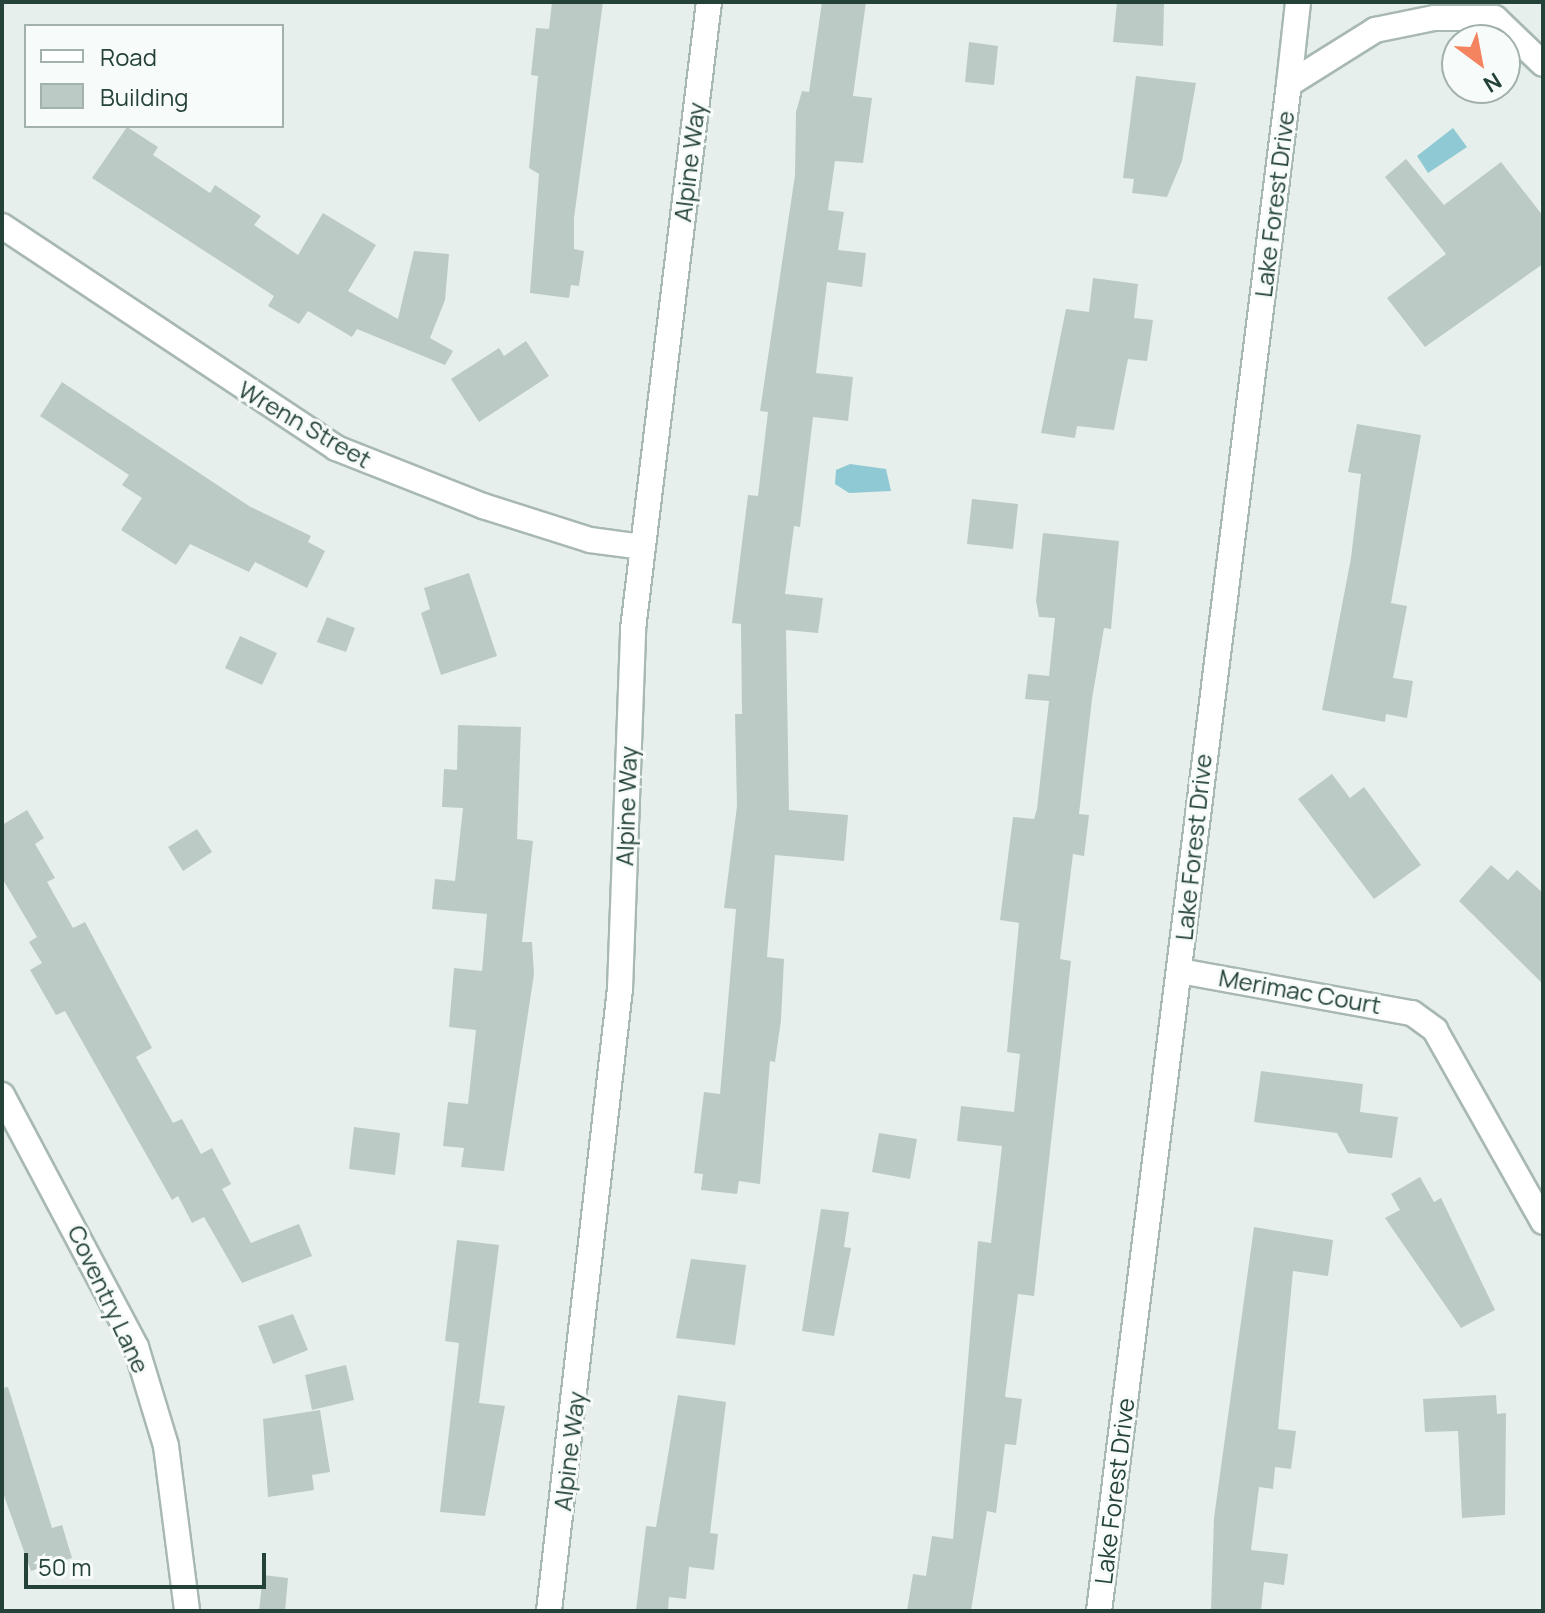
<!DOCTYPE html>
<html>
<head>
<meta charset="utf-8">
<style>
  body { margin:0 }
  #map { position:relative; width:1545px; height:1613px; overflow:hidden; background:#e6efeb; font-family:Manrope,sans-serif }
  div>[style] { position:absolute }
  .water>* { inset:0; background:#8ec9d4 }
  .building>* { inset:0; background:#bbcac4 }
  .roads { filter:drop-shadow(2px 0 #a8b8b2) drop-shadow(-2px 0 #a8b8b2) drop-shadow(0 2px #a8b8b2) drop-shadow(0 -2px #a8b8b2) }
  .minor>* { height:24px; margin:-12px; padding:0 12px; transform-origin:12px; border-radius:12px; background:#fff }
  span { translate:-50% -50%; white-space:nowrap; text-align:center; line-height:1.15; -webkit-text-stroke:6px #f7fbf9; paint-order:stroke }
  .street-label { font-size:24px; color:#24423a }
  .frame { position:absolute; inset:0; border:4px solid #24423a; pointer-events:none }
  .legend { position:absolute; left:24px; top:24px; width:260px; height:104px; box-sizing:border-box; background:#f7fbf9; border:2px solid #a3b1ad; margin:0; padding:10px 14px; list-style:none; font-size:24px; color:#24423a }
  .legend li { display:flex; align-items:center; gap:16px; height:40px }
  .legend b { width:40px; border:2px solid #a3b1ad }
  .north { position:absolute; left:1441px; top:24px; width:80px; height:80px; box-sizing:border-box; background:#f7fbf9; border:2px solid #a3b1ad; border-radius:50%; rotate:148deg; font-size:22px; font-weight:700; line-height:32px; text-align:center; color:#24423a }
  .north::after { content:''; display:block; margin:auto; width:28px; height:36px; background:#f4845f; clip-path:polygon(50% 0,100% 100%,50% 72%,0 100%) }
  .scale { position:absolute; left:24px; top:1553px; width:242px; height:36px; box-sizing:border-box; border:4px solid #24423a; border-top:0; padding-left:10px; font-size:24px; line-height:28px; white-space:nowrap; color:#24423a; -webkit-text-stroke:6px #f7fbf9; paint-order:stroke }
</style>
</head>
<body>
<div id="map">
  <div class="water">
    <i style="clip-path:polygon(1453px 128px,1467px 147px,1428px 173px,1417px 156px)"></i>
    <i style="clip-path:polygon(850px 464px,886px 469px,891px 491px,849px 493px,835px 484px,836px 470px)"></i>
  </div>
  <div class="building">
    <i style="clip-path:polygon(552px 2px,603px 2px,574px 218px,574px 249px,584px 251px,579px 286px,571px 285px,569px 298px,530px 293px,539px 174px,529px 168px,538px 76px,531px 75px,536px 28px,549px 29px)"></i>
    <i style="clip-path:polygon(822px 2px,866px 2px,853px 96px,872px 98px,863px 163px,835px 161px,828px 210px,844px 212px,838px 250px,866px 253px,862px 287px,827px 282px,816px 373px,853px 377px,848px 421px,813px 417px,800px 527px,794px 526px,785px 594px,823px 598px,818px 633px,786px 630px,789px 810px,848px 815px,844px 861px,775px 855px,767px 957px,784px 959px,781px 1020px,775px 1062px,770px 1061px,760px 1184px,739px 1181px,737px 1194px,701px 1190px,703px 1174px,694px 1173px,704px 1092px,720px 1094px,736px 909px,724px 908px,737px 806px,735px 714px,742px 714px,741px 624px,732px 623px,748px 495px,758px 496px,768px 412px,760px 411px,795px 175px,796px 112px,802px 91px,809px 92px)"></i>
    <i style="clip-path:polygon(1117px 2px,1164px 2px,1163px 46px,1113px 42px)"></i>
    <i style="clip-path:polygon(969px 42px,998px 46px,994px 85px,965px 82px)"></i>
    <i style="clip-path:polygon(1136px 76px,1196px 83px,1182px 161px,1167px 197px,1132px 193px,1134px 179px,1123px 178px)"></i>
    <i style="clip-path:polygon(127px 127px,158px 147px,153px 155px,210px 193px,215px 185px,261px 216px,254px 225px,298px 255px,323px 213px,376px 245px,348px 291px,398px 319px,414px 251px,449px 254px,445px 300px,430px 338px,453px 351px,445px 365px,357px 329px,352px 337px,308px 311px,299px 324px,268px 306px,274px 296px,92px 178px)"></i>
    <i style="clip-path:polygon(1406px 159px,1444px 205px,1501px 162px,1543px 216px,1543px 264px,1425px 347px,1387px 298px,1446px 254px,1385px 177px)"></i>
    <i style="clip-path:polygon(1093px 278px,1138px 284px,1134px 318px,1153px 320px,1147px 361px,1128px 359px,1114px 430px,1077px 426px,1075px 438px,1041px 433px,1066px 309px,1089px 312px)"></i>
    <i style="clip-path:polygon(526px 341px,549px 376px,479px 422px,451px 379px,499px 348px,504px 356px)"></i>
    <i style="clip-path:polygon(62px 382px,249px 506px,311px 536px,308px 542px,325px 551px,307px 588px,255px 562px,249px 572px,190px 544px,176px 565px,121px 530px,142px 498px,122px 485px,129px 475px,40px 416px)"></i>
    <i style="clip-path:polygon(1357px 424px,1421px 435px,1391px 603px,1407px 606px,1393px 678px,1413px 681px,1407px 718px,1386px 714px,1385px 722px,1322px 710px,1351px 558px,1361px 474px,1348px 472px)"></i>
    <i style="clip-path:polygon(972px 499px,1018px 504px,1013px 549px,967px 544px)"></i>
    <i style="clip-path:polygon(1043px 533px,1119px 541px,1111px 629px,1104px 628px,1092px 699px,1079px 814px,1089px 815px,1084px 856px,1073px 854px,1060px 959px,1071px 961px,1034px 1296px,1018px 1294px,1005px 1397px,1022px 1399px,1016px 1445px,1005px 1444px,996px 1513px,987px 1511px,971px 1611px,907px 1611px,913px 1574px,926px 1576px,932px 1536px,953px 1539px,978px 1241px,991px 1243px,1002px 1146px,957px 1141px,961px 1106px,1014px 1112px,1020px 1054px,1007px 1052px,1019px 923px,1000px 920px,1013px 817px,1034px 819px,1037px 809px,1049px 701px,1025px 699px,1028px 674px,1049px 676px,1055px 618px,1039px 617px,1036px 601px)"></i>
    <i style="clip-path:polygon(469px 573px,497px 656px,441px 675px,421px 613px,430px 609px,424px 588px)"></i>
    <i style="clip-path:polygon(327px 617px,355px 628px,346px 652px,317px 642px)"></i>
    <i style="clip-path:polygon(240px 636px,277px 653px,262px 685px,225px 668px)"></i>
    <i style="clip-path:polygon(458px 725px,521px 727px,517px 839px,533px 841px,522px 942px,532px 942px,534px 974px,504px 1171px,461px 1167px,464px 1148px,443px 1146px,448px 1102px,468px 1104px,476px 1030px,449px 1027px,454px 968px,482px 971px,487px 914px,432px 909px,435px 879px,455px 881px,463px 808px,442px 807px,444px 769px,457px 770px)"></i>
    <i style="clip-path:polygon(1332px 774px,1350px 798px,1364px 787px,1421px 865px,1374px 899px,1298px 799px)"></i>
    <i style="clip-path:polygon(27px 810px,44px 838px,35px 844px,55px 878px,47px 882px,73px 928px,85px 922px,152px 1048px,136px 1057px,173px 1123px,182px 1119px,201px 1154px,212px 1148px,231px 1184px,222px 1189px,251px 1243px,299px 1224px,312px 1256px,242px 1283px,204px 1217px,192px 1223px,178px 1196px,172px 1200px,65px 1011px,56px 1015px,30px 970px,42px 963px,29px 942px,37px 937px,2px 878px,2px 825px)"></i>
    <i style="clip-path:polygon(197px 829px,212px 852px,183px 871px,168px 847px)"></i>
    <i style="clip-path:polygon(1491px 865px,1508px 880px,1517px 870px,1543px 893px,1543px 984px,1459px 901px)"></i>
    <i style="clip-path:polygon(1261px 1071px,1363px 1084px,1360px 1112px,1398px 1117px,1392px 1158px,1348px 1153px,1337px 1133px,1254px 1122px)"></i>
    <i style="clip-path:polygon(354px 1127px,400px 1133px,395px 1175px,349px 1169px)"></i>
    <i style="clip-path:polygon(879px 1133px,917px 1139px,910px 1179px,872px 1172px)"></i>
    <i style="clip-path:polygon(1420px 1177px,1434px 1202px,1441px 1198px,1495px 1310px,1461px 1328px,1385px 1218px,1400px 1210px,1391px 1194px)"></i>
    <i style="clip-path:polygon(821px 1209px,849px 1212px,844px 1247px,851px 1248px,834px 1336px,802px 1331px)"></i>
    <i style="clip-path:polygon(1254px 1227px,1333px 1240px,1328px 1276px,1293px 1271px,1278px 1429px,1296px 1431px,1291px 1469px,1275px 1467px,1273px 1489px,1259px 1487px,1251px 1550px,1288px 1554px,1284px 1585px,1264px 1582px,1261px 1611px,1211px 1611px,1214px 1518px)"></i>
    <i style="clip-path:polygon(457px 1240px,499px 1245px,479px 1403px,505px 1406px,485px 1516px,440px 1512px,459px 1343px,445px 1341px)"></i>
    <i style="clip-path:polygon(691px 1259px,746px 1265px,735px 1345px,676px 1338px)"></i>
    <i style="clip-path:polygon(293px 1314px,308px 1350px,273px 1364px,258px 1326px)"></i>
    <i style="clip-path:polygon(346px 1365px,354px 1400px,312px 1410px,305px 1375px)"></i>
    <i style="clip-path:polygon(8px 1387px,52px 1528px,62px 1525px,72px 1558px,31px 1571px,2px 1490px,2px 1388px)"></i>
    <i style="clip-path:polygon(678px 1395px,726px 1402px,710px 1533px,718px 1534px,714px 1570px,689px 1567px,686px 1599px,669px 1597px,668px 1611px,636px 1611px,646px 1526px,656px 1527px)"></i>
    <i style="clip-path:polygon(1496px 1395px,1497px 1414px,1506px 1413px,1505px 1515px,1462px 1518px,1458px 1431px,1425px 1432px,1423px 1399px)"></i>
    <i style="clip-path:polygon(320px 1410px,330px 1472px,312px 1475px,314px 1490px,268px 1497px,263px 1419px)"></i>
    <i style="clip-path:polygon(263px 1575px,288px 1578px,285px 1611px,259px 1611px)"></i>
  </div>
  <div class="roads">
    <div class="minor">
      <i style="left:1289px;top:84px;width:82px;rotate:-83.7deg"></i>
      <i style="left:2px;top:226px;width:401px;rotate:33.6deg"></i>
      <i style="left:336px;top:448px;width:158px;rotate:21.5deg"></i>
      <i style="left:483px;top:506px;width:112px;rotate:17.6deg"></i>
      <i style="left:590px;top:540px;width:52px;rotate:7.7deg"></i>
      <i style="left:1180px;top:971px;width:236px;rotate:10.3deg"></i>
      <i style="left:1412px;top:1013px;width:29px;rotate:36deg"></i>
      <i style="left:1435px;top:1030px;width:220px;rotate:60.6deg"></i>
      <i style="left:2px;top:1095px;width:285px;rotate:62deg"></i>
      <i style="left:136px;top:1347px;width:103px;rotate:73.1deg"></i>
      <i style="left:166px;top:1446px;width:166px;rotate:82.7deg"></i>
      <i style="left:549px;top:1611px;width:626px;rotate:-83.49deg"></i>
      <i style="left:620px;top:989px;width:360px;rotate:-87.9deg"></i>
      <i style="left:633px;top:629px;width:632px;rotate:-83.09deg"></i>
      <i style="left:1099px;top:1611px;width:1539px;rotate:-82.91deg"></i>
      <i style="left:1289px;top:84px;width:102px;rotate:-32.1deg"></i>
      <i style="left:1375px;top:30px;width:60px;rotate:-11.5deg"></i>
      <i style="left:1434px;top:18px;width:61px"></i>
      <i style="left:1495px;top:18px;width:66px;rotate:43.8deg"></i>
    </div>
  </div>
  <div class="street-label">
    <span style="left:689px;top:162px;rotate:-83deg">Alpine Way</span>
    <span style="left:1274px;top:204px;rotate:-83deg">Lake Forest Drive</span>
    <span style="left:305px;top:424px;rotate:30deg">Wrenn Street</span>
    <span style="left:626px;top:806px;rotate:-88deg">Alpine Way</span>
    <span style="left:1193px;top:847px;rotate:-84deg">Lake Forest Drive</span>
    <span style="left:1300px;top:991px;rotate:10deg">Merimac Court</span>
    <span style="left:109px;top:1299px;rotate:65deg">Coventry Lane</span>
    <span style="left:569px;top:1451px;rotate:-83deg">Alpine Way</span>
    <span style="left:1114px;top:1491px;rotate:-83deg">Lake Forest Drive</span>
  </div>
  <div class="frame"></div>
  <ul class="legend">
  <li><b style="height:10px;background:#fff"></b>Road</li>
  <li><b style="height:22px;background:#bbcac4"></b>Building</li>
  </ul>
  <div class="north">N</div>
  <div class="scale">50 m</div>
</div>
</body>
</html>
